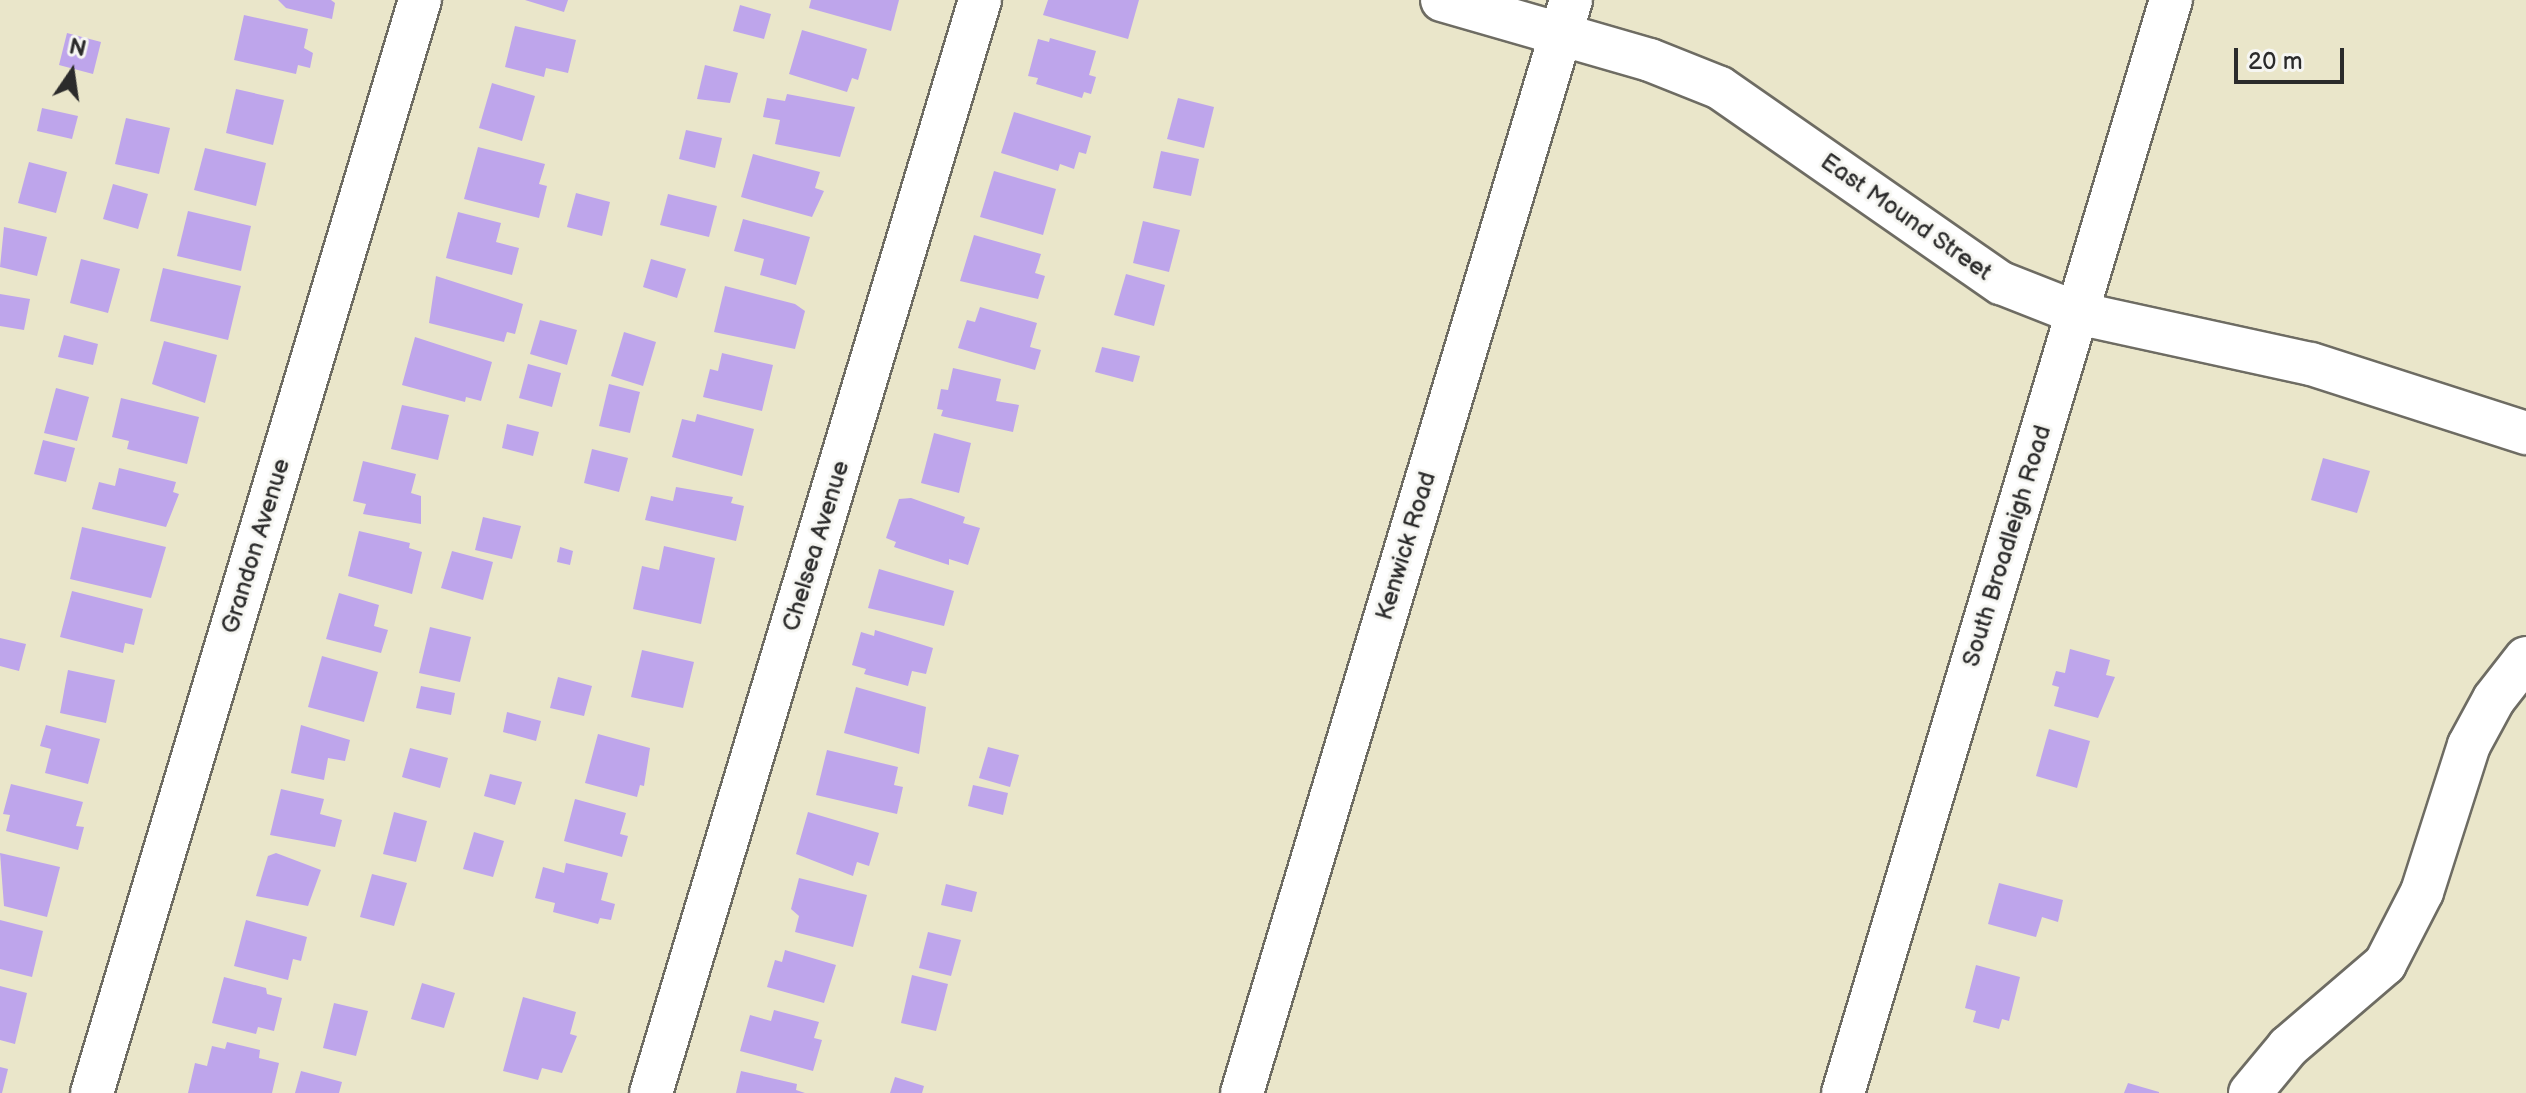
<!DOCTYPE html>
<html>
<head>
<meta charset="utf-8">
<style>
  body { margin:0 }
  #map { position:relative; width:2526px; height:1093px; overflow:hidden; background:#eae6ca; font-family:"Balsamiq Sans",sans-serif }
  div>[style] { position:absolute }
  .building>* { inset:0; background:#bea5eb }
  .roads { filter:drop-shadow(2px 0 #6e6c63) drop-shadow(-2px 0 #6e6c63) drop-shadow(0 2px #6e6c63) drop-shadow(0 -2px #6e6c63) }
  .minor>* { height:42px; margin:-21px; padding:0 21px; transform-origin:21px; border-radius:21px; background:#fff }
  span { translate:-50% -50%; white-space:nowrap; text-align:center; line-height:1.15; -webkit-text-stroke:6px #f6f6f2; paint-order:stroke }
  .street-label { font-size:24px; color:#2b2b2b }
  .north { position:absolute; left:32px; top:32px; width:80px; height:80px; -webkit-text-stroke:6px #f6f6f2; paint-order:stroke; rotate:13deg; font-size:22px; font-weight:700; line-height:32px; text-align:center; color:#2b2b2b }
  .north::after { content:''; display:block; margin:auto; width:28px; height:36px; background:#2b2b2b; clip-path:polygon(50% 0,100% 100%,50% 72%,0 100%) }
  .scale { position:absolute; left:2234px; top:48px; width:110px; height:36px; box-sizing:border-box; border:4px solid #2b2b2b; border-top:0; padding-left:10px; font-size:24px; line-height:28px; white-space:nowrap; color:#2b2b2b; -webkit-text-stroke:6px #f6f6f2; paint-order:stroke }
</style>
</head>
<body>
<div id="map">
  <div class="building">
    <i style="clip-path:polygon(278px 0,331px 0,335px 3px,332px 19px,286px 8px)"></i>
    <i style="clip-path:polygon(525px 0,568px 0,564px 12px)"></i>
    <i style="clip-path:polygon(811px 0,899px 0,891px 31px,809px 8px)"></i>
    <i style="clip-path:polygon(1048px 0,1139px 0,1128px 39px,1043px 15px)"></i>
    <i style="clip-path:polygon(740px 5px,771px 14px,764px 39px,733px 31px)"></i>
    <i style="clip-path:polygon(244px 15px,308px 29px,304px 48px,313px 53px,310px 68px,298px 65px,296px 74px,234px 60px)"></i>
    <i style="clip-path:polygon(515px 26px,576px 40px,568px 73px,546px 68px,544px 77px,505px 67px)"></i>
    <i style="clip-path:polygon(802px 30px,867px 49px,858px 80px,852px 78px,847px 92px,789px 74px)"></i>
    <i style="clip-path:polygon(67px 33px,101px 42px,93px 74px,59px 65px)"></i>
    <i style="clip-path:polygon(1050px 38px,1096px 51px,1089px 75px,1096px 77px,1091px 94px,1084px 92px,1082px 98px,1036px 84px,1038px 78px,1028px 76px,1038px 39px,1049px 42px)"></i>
    <i style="clip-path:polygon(705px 65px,738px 73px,730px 103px,697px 99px)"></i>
    <i style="clip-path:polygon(492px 83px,535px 96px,522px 141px,479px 128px)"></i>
    <i style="clip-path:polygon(236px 89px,284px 100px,273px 145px,226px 133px)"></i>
    <i style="clip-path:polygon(787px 94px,855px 107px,840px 157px,775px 144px,780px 120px,763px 117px,767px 98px,785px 101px)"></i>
    <i style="clip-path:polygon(1178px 98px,1214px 107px,1204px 148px,1167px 139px)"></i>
    <i style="clip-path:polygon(42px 108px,78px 116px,72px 139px,37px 131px)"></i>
    <i style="clip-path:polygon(1014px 112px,1091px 136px,1086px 154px,1079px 152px,1074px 169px,1060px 164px,1058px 171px,1001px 153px)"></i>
    <i style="clip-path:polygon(126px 118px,170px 128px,159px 174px,115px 164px)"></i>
    <i style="clip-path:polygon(686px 130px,722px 138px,715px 168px,679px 159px)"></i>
    <i style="clip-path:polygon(478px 147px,545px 164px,539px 184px,547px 186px,539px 218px,464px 199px)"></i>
    <i style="clip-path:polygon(205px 148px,266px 163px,256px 206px,194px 190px)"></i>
    <i style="clip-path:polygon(1161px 151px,1199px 159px,1191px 196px,1153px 188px)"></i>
    <i style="clip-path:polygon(753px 154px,820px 172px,815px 188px,824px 191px,812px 217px,741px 197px)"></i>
    <i style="clip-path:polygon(29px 162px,67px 172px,56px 213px,18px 203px)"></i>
    <i style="clip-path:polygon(994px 171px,1056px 189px,1043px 235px,980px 217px)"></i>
    <i style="clip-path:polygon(113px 184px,148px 194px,138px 229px,103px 219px)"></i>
    <i style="clip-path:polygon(576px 193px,610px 202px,602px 236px,567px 227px)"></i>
    <i style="clip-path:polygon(668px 194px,717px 206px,709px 237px,660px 225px)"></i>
    <i style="clip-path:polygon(188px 211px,251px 226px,241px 271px,177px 256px)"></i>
    <i style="clip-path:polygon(458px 212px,501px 223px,496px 242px,519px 248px,512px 275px,446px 258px)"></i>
    <i style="clip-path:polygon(743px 219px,810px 237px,796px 285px,760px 275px,764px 259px,734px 251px)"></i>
    <i style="clip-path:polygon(1143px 221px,1180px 230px,1169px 272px,1133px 263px)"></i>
    <i style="clip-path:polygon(4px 227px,47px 237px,37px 276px,0 267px)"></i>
    <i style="clip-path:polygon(974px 235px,1041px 254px,1035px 273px,1045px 276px,1038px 299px,960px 281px)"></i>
    <i style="clip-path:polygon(81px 259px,120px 269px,108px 313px,70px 303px)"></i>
    <i style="clip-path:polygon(651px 259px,686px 269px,677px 298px,643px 287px)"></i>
    <i style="clip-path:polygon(163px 268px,241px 286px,228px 340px,150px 321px)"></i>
    <i style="clip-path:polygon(1126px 274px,1165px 285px,1154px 326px,1114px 315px)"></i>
    <i style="clip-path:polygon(436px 276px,523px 304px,515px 334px,507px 332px,504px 342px,429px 323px)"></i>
    <i style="clip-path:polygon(725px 286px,795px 304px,805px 311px,795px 349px,714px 332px)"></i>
    <i style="clip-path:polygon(0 294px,30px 299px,24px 330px,0 326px)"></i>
    <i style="clip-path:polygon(980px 307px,1037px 323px,1030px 347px,1041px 350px,1035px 370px,958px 348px,967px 320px,975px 322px)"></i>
    <i style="clip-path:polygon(540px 320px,577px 330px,567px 365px,530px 354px)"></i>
    <i style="clip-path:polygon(624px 332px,656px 342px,643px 386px,611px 376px)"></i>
    <i style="clip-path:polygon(64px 335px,98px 344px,93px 365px,58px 357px)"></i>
    <i style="clip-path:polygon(415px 337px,492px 362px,481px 401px,466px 397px,465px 402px,402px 385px)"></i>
    <i style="clip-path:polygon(164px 341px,217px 355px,205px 403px,152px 384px)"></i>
    <i style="clip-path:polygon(1102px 347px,1140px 356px,1133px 382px,1095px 372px)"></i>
    <i style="clip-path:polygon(722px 353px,773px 365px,762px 411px,703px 397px,710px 369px,718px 371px)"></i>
    <i style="clip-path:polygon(528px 364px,561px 373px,552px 407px,519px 398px)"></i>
    <i style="clip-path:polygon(953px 368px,1001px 379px,996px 401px,1019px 405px,1013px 432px,941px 416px,943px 410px,937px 409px,941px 389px,948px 390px)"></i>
    <i style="clip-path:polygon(609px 384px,640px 392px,630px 433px,599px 426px)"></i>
    <i style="clip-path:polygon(56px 388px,89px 397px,77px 441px,44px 433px)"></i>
    <i style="clip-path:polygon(121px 398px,199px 417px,187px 464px,127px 449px,129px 441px,112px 437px)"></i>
    <i style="clip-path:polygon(402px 405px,449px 415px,438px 460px,391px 449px)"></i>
    <i style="clip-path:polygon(697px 414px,754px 429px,742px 476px,672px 457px,682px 419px,695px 422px)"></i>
    <i style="clip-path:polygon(507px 424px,539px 432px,533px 456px,502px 448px)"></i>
    <i style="clip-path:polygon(934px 433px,971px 443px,959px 493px,921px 483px)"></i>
    <i style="clip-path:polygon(43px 440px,75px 448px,66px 482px,34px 474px)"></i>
    <i style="clip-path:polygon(592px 449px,628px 458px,619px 492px,584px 483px)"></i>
    <i style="clip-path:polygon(2323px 458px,2370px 471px,2357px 513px,2311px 500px)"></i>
    <i style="clip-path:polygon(363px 461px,416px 474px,411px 493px,421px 496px,421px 524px,363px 514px,366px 504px,353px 501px)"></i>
    <i style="clip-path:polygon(119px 468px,176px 482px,173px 492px,179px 494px,166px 527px,92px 509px,99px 482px,115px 486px)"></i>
    <i style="clip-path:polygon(676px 487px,733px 497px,731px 503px,744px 506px,736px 541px,645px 520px,651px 496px,673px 501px)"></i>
    <i style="clip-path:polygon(911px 498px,965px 517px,963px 523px,980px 528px,968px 565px,949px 559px,949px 565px,894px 547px,896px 542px,886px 538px,899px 499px)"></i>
    <i style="clip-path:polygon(483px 517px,521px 526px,512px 559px,475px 550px)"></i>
    <i style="clip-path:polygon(82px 527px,166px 547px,151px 598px,70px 579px)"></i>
    <i style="clip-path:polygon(359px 531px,410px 543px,409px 548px,422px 552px,412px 594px,348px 576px)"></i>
    <i style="clip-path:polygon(664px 546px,715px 558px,701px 624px,633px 609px,642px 566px,659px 570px)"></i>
    <i style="clip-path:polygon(560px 547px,573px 551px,570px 565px,557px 562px)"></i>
    <i style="clip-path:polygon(452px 551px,493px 562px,483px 600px,441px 588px)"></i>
    <i style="clip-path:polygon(879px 569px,954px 591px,944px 626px,868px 608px)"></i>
    <i style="clip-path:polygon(72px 591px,143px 609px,134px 645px,125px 643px,123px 653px,60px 637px)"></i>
    <i style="clip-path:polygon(339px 593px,379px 605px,374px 626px,388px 630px,381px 653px,326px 639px)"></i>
    <i style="clip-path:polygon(430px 627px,471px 637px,460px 682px,419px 673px)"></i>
    <i style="clip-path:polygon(875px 630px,933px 648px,926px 674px,912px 671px,908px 686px,864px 674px,866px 669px,852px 665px,861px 632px,874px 636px)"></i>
    <i style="clip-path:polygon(0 638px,26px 644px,19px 671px,0 666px)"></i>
    <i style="clip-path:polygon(2070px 649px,2110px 660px,2106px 675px,2115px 677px,2098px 718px,2054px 706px,2059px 687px,2052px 685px,2056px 671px,2065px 673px)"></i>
    <i style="clip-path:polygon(642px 650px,694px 662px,683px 708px,631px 697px)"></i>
    <i style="clip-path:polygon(322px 656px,378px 672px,364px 722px,308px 707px)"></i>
    <i style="clip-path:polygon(68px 670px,115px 680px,106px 723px,60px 713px)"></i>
    <i style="clip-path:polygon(558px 677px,592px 686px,584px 716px,550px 708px)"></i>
    <i style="clip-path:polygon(421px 686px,455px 693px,451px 715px,416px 708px)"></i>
    <i style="clip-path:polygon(856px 687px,926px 707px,919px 754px,844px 733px)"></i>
    <i style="clip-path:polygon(507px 712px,541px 721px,536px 741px,503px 732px)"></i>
    <i style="clip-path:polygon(46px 725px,100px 739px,88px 784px,45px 773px,51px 749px,40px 746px)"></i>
    <i style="clip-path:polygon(301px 725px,350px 740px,345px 761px,328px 758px,324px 780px,291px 773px)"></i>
    <i style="clip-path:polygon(2049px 729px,2090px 741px,2077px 788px,2036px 776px)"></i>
    <i style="clip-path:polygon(598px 734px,650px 748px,644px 786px,640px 785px,637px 797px,585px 783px)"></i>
    <i style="clip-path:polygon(988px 747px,1019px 755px,1010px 787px,979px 778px)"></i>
    <i style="clip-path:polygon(410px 748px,448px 758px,440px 788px,402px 777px)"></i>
    <i style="clip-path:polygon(827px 750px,898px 767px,894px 785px,903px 787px,897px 814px,816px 795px)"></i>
    <i style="clip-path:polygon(490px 774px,522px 782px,515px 805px,484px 796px)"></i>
    <i style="clip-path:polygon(11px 784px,83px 802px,76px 826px,84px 827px,78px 850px,6px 831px,10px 815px,3px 814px)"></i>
    <i style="clip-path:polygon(973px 785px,1008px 793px,1003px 815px,968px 806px)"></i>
    <i style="clip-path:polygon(281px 789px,324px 799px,320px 814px,342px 820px,335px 847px,270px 835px)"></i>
    <i style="clip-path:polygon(575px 799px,626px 813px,620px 834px,628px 836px,622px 857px,564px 841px)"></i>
    <i style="clip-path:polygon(394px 812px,427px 821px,416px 862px,383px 854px)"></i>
    <i style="clip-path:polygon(808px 812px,879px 833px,869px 866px,857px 862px,853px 876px,796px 854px)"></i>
    <i style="clip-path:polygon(474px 832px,504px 841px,493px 877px,463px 869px)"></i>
    <i style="clip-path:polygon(0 853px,60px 867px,47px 917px,4px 906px)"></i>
    <i style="clip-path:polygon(276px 853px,321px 870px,308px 906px,256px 896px,268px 856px)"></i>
    <i style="clip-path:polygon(566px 863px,608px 873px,601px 900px,615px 904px,611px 920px,600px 918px,598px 924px,553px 912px,555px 903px,535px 898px,543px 867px,564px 873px)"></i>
    <i style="clip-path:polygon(372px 874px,407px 883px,394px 926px,360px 917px)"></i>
    <i style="clip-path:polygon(799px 878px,867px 895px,853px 947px,795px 932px,799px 916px,791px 909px)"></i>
    <i style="clip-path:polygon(1999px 883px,2063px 900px,2058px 922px,2042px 917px,2036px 937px,1988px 924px)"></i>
    <i style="clip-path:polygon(946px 884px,977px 892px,972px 912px,941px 905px)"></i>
    <i style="clip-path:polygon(0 920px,43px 931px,32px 977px,0 969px)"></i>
    <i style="clip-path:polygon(246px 920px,307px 937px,301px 961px,293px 959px,288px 980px,234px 966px)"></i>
    <i style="clip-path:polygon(928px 932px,961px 940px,951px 976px,919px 968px)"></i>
    <i style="clip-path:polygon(785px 950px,836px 965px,824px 1003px,767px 987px,775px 960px,782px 962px)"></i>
    <i style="clip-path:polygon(1976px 965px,2020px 977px,2009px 1021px,2002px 1019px,1999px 1029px,1973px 1022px,1976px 1011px,1965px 1008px)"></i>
    <i style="clip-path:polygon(912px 975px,948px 984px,936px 1031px,901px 1023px)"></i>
    <i style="clip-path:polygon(224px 977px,266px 988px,267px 994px,282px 998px,274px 1031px,258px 1027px,256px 1034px,212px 1023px)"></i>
    <i style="clip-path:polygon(422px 983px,455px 993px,444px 1028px,411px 1019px)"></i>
    <i style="clip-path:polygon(0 986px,27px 993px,15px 1044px,0 1040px)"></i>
    <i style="clip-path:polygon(523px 997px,576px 1012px,570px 1034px,577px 1036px,562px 1073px,542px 1068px,538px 1080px,503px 1071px)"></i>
    <i style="clip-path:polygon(334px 1003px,368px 1011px,356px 1056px,323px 1048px)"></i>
    <i style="clip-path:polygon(774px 1010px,819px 1022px,814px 1038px,822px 1040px,813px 1071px,740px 1051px,750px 1015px,771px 1021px)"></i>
    <i style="clip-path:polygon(227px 1042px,260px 1050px,259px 1058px,279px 1063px,272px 1093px,188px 1093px,195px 1063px,207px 1066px,212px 1046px,225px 1049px)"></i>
    <i style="clip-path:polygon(0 1067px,8px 1069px,2px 1093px,0 1093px)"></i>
    <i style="clip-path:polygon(301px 1071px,342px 1082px,339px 1093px,295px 1093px)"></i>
    <i style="clip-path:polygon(741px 1071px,797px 1084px,796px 1090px,805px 1093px,736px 1093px)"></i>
    <i style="clip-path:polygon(895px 1077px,924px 1086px,922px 1093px,890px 1093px)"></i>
    <i style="clip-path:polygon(2128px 1083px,2159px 1092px,2159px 1093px,2124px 1093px)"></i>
  </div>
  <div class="roads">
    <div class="minor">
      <i style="left:1442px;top:0;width:216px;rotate:16.1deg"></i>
      <i style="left:1650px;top:60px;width:75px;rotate:21.8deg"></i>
      <i style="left:1720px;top:88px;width:342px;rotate:34.8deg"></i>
      <i style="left:2001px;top:283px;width:82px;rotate:21.5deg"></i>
      <i style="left:2077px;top:313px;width:239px;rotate:12.3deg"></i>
      <i style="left:2311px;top:364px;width:226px;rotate:17.8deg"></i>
      <i style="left:92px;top:1093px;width:1141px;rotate:-73.3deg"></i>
      <i style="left:651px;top:1093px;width:1141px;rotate:-73.25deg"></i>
      <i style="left:1242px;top:1093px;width:1141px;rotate:-73.25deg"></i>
      <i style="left:1843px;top:1093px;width:1141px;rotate:-73.3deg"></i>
      <i style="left:2250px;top:1093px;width:60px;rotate:-50.4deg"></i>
      <i style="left:2288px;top:1047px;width:128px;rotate:-40.6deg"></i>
      <i style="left:2385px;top:964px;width:81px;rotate:-62.8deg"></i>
      <i style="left:2422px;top:892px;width:154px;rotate:-72.3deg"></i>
      <i style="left:2469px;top:745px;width:52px;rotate:-61.5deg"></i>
      <i style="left:2494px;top:699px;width:52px;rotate:-52deg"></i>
    </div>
  </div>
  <div class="street-label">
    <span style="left:1906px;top:217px;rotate:35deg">East Mound Street</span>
    <span style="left:256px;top:546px;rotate:-73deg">Grandon Avenue</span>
    <span style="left:816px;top:546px;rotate:-73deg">Chelsea Avenue</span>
    <span style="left:1406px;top:546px;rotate:-73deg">Kenwick Road</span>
    <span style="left:2007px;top:546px;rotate:-73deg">South Broadleigh Road</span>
  </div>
  <div class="north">N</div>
  <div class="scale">20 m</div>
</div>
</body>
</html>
